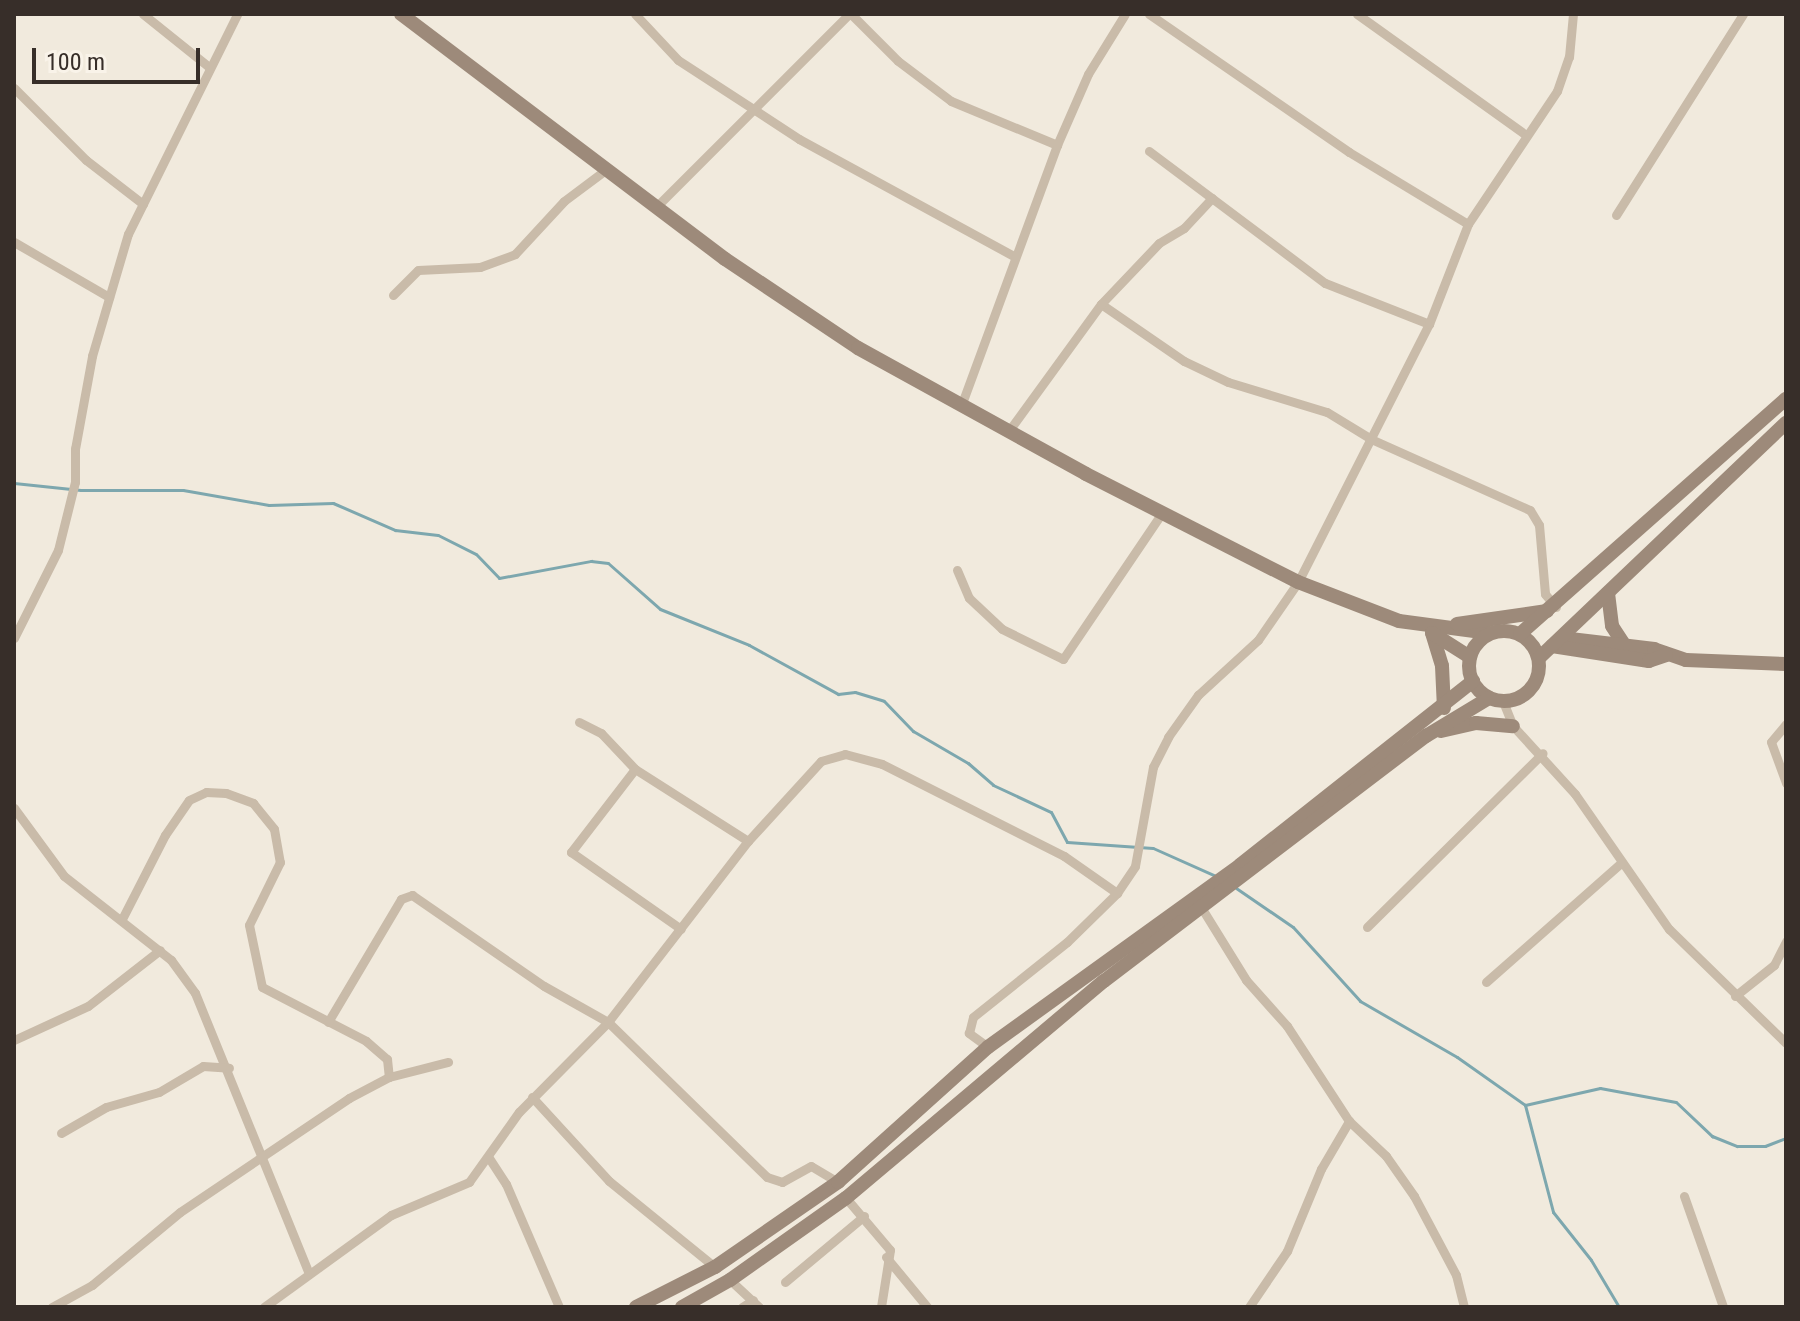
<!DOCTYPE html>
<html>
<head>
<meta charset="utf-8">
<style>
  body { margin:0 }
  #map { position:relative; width:1800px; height:1321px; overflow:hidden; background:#f1eadd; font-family:"Roboto Condensed",sans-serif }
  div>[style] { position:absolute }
  .stream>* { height:3px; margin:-1.5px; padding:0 1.5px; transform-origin:1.5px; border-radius:1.5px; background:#7da7ae }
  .street>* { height:9px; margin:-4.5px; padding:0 4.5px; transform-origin:4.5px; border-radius:4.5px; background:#c9bba9 }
  .secondary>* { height:14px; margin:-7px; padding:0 7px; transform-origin:7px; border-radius:7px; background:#9d8a7a }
  .secondary>.ring { margin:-7px; padding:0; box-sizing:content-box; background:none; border:14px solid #9d8a7a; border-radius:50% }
  span { translate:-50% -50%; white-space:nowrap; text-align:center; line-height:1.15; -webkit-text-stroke:8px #f9f3e9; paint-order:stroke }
  .frame { position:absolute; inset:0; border:16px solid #372e29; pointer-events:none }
  .scale { position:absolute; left:32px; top:48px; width:168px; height:36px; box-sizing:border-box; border:4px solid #372e29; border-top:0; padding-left:10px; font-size:24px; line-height:28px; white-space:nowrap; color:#372e29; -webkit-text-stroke:6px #f9f3e9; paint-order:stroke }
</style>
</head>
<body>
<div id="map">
  <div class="stream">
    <i style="left:14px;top:483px;width:67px;rotate:6deg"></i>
    <i style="left:81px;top:490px;width:102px"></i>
    <i style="left:183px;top:490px;width:87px;rotate:9.9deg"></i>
    <i style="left:269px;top:505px;width:64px;rotate:-1.8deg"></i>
    <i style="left:333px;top:503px;width:68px;rotate:23.5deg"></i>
    <i style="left:395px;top:530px;width:43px;rotate:6.6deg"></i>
    <i style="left:438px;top:535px;width:42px;rotate:26.6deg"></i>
    <i style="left:476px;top:554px;width:33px;rotate:46deg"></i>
    <i style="left:499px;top:578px;width:94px;rotate:-10.5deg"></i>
    <i style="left:591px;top:561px;width:17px;rotate:7deg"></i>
    <i style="left:608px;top:563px;width:69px;rotate:41.5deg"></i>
    <i style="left:660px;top:609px;width:96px;rotate:22deg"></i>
    <i style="left:749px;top:645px;width:102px;rotate:28.8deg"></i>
    <i style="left:838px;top:694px;width:17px;rotate:-7deg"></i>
    <i style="left:855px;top:692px;width:30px;rotate:17deg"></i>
    <i style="left:884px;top:701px;width:42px;rotate:46deg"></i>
    <i style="left:913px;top:731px;width:64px;rotate:30.2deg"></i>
    <i style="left:968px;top:763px;width:33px;rotate:41deg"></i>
    <i style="left:993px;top:785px;width:64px;rotate:25deg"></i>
    <i style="left:1051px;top:812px;width:34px;rotate:62deg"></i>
    <i style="left:1067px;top:842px;width:86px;rotate:4deg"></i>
    <i style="left:1153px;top:848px;width:69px;rotate:24deg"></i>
    <i style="left:1236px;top:888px;width:69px;rotate:34.4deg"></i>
    <i style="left:1293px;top:927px;width:100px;rotate:47.8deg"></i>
    <i style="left:1360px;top:1001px;width:112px;rotate:30deg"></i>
    <i style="left:1457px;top:1057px;width:83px;rotate:35.2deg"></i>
    <i style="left:1525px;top:1105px;width:77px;rotate:-12.8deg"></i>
    <i style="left:1600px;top:1088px;width:77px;rotate:10.4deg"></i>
    <i style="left:1676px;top:1102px;width:50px;rotate:43.4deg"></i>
    <i style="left:1712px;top:1136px;width:27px;rotate:22deg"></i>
    <i style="left:1737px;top:1146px;width:28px"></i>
    <i style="left:1765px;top:1146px;width:22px;rotate:-21deg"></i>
    <i style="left:1525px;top:1105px;width:111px;rotate:75.3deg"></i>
    <i style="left:1553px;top:1212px;width:61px;rotate:51.6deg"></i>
    <i style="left:1591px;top:1260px;width:55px;rotate:59.2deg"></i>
  </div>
  <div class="street">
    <i style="left:143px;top:14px;width:83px;rotate:38.7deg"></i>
    <i style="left:635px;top:14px;width:63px;rotate:46.9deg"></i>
    <i style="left:678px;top:60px;width:145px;rotate:33.1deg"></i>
    <i style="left:799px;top:139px;width:246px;rotate:28.6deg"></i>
    <i style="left:851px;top:14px;width:66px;rotate:45deg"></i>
    <i style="left:898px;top:61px;width:66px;rotate:37deg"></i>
    <i style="left:951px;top:101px;width:115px;rotate:22.5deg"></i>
    <i style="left:1149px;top:14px;width:243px;rotate:34.6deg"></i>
    <i style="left:1349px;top:152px;width:139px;rotate:31.2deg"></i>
    <i style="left:1357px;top:14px;width:208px;rotate:35.6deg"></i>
    <i style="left:14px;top:88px;width:102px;rotate:45deg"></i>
    <i style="left:86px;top:160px;width:72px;rotate:37.7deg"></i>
    <i style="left:1149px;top:151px;width:220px;rotate:36.9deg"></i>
    <i style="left:1325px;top:283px;width:112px;rotate:21.5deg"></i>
    <i style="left:657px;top:206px;width:272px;rotate:-45deg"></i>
    <i style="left:1616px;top:215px;width:238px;rotate:-57.7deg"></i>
    <i style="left:14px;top:242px;width:110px;rotate:30.1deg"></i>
    <i style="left:393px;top:295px;width:35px;rotate:-45deg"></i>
    <i style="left:418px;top:270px;width:62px;rotate:-2.8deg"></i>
    <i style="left:480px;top:267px;width:37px;rotate:-20deg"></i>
    <i style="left:515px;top:254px;width:72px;rotate:-47.2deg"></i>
    <i style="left:564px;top:201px;width:54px;rotate:-36.7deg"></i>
    <i style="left:1101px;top:304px;width:101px;rotate:34.5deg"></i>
    <i style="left:1184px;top:361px;width:49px;rotate:25.5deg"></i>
    <i style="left:1228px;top:382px;width:103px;rotate:16.9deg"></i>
    <i style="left:1327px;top:412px;width:52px;rotate:31.5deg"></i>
    <i style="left:1371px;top:439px;width:174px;rotate:24.1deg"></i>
    <i style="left:1530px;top:510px;width:17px;rotate:59deg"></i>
    <i style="left:1539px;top:525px;width:69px;rotate:85deg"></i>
    <i style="left:1545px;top:594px;width:17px;rotate:50deg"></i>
    <i style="left:961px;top:406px;width:278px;rotate:-69.8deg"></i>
    <i style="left:1057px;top:145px;width:77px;rotate:-66.4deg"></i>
    <i style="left:1088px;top:74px;width:70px;rotate:-58.3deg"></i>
    <i style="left:1008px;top:432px;width:158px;rotate:-54deg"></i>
    <i style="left:1101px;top:304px;width:84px;rotate:-46.4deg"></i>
    <i style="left:1159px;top:243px;width:29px;rotate:-31deg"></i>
    <i style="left:1184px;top:228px;width:41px;rotate:-47deg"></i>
    <i style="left:957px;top:570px;width:30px;rotate:67deg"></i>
    <i style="left:969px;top:598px;width:45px;rotate:43.2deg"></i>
    <i style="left:1002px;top:629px;width:68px;rotate:26.2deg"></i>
    <i style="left:1063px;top:659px;width:176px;rotate:-55.9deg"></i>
    <i style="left:14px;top:638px;width:98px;rotate:-63.4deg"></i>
    <i style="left:58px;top:550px;width:70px;rotate:-76deg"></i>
    <i style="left:75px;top:482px;width:33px;rotate:-90deg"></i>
    <i style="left:75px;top:449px;width:95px;rotate:-79.6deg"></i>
    <i style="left:92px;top:356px;width:127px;rotate:-73.6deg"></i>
    <i style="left:128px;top:234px;width:246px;rotate:-63.6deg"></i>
    <i style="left:1504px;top:704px;width:24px;rotate:68deg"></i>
    <i style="left:1513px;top:726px;width:92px;rotate:47.6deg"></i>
    <i style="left:1575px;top:794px;width:165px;rotate:55.2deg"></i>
    <i style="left:1669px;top:929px;width:163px;rotate:44.3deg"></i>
    <i style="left:579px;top:722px;width:25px;rotate:27deg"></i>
    <i style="left:601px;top:733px;width:50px;rotate:46.6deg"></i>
    <i style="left:635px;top:769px;width:134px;rotate:32.5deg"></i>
    <i style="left:1786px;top:724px;width:23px;rotate:130deg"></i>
    <i style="left:1771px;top:742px;width:44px;rotate:69.9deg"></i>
    <i style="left:635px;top:769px;width:105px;rotate:127.6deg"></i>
    <i style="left:571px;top:852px;width:134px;rotate:35deg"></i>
    <i style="left:14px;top:808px;width:84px;rotate:53.7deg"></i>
    <i style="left:64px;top:876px;width:136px;rotate:38.1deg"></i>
    <i style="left:171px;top:960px;width:41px;rotate:54deg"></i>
    <i style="left:195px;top:993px;width:303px;rotate:67.9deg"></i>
    <i style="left:1201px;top:907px;width:86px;rotate:58.3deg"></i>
    <i style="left:1246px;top:980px;width:62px;rotate:48.3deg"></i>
    <i style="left:1287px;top:1026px;width:113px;rotate:56.9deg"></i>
    <i style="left:1349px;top:1121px;width:51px;rotate:43.4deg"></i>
    <i style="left:1386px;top:1156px;width:49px;rotate:55deg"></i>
    <i style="left:1414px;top:1196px;width:89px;rotate:62deg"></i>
    <i style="left:1456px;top:1275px;width:33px;rotate:76deg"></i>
    <i style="left:122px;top:919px;width:94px;rotate:-62.9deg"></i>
    <i style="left:165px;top:835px;width:42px;rotate:-55.6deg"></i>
    <i style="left:189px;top:800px;width:19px;rotate:-25deg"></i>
    <i style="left:206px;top:792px;width:20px;rotate:3deg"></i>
    <i style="left:226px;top:793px;width:29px;rotate:20deg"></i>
    <i style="left:253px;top:803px;width:33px;rotate:51deg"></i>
    <i style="left:274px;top:829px;width:34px;rotate:80deg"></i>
    <i style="left:280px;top:862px;width:70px;rotate:116.2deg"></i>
    <i style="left:249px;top:925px;width:63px;rotate:78.2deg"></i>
    <i style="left:262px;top:987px;width:117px;rotate:27.4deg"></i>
    <i style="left:366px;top:1041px;width:28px;rotate:41deg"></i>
    <i style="left:387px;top:1059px;width:18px;rotate:84deg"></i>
    <i style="left:1367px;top:927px;width:247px;rotate:-44.7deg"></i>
    <i style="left:1486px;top:982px;width:180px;rotate:-41.4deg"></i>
    <i style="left:1735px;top:996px;width:50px;rotate:-38.5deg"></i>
    <i style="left:1774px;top:965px;width:27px;rotate:-63deg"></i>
    <i style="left:328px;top:1022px;width:143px;rotate:-59.3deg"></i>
    <i style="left:401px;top:899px;width:12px;rotate:-20deg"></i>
    <i style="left:412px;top:895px;width:160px;rotate:34.6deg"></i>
    <i style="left:544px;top:986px;width:73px;rotate:29.4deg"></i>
    <i style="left:608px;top:1022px;width:222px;rotate:44.3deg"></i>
    <i style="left:767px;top:1177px;width:16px;rotate:18deg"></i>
    <i style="left:782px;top:1182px;width:33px;rotate:-29deg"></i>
    <i style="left:811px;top:1166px;width:31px;rotate:31deg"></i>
    <i style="left:14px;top:1040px;width:81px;rotate:-24.7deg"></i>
    <i style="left:88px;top:1006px;width:91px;rotate:-37.9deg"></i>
    <i style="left:988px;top:1047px;width:24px;rotate:-144deg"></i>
    <i style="left:969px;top:1033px;width:16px;rotate:-76deg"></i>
    <i style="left:973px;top:1017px;width:120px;rotate:-38.6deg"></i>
    <i style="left:1067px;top:942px;width:70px;rotate:-44.4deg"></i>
    <i style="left:1117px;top:893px;width:32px;rotate:-56deg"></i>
    <i style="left:1135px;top:866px;width:101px;rotate:-79.7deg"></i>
    <i style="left:1153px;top:767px;width:34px;rotate:-63deg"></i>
    <i style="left:1168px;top:737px;width:52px;rotate:-54.5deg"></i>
    <i style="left:1198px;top:695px;width:81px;rotate:-42.5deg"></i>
    <i style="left:1258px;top:640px;width:70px;rotate:-55.4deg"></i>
    <i style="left:1298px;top:582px;width:289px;rotate:-63.1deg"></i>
    <i style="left:1429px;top:324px;width:107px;rotate:-68.7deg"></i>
    <i style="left:1468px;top:224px;width:160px;rotate:-56.2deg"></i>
    <i style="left:1557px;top:91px;width:36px;rotate:-71deg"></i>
    <i style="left:1569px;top:57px;width:43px;rotate:-84.7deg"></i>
    <i style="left:532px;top:1097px;width:114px;rotate:47.5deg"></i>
    <i style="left:609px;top:1181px;width:136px;rotate:39.1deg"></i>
    <i style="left:61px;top:1133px;width:52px;rotate:-30deg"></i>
    <i style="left:106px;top:1107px;width:55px;rotate:-15.8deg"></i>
    <i style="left:159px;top:1092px;width:51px;rotate:-30.6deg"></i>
    <i style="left:203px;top:1066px;width:26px;rotate:4deg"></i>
    <i style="left:489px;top:1158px;width:31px;rotate:57deg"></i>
    <i style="left:506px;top:1184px;width:134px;rotate:66.7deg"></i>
    <i style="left:1684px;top:1196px;width:118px;rotate:70.6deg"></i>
    <i style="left:846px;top:1198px;width:68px;rotate:49.8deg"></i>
    <i style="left:890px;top:1250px;width:58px;rotate:99deg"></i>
    <i style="left:886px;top:1257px;width:65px;rotate:50.6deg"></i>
    <i style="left:730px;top:1280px;width:40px;rotate:43deg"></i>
    <i style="left:785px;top:1282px;width:103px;rotate:-39.9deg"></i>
    <i style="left:52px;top:1307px;width:46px;rotate:-28.8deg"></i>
    <i style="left:92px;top:1285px;width:114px;rotate:-39.7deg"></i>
    <i style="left:180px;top:1212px;width:204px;rotate:-34deg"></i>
    <i style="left:349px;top:1098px;width:45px;rotate:-27.7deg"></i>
    <i style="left:389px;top:1077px;width:61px;rotate:-14.3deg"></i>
    <i style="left:264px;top:1307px;width:157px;rotate:-35.9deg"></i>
    <i style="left:391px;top:1215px;width:85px;rotate:-22.9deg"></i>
    <i style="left:469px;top:1182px;width:86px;rotate:-54.5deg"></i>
    <i style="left:519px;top:1112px;width:127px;rotate:-45.3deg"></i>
    <i style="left:608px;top:1022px;width:229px;rotate:-52.3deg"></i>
    <i style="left:748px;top:841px;width:108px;rotate:-47.6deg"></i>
    <i style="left:821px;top:761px;width:25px;rotate:-16deg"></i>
    <i style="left:845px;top:754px;width:38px;rotate:15deg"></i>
    <i style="left:882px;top:764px;width:204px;rotate:26.8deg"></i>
    <i style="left:1064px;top:856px;width:65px;rotate:34.9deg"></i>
    <i style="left:742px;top:1307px;width:13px;rotate:-32deg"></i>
    <i style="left:1249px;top:1307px;width:68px;rotate:-55.8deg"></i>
    <i style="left:1287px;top:1251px;width:89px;rotate:-67.5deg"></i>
    <i style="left:1321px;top:1169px;width:56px;rotate:-59.7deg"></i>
  </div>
  <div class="secondary">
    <i style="left:401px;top:14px;width:406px;rotate:37.1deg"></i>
    <i style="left:725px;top:259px;width:160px;rotate:33.8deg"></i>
    <i style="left:858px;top:348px;width:260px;rotate:28.9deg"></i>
    <i style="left:1086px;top:474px;width:238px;rotate:27deg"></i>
    <i style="left:1298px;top:582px;width:108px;rotate:21.1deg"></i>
    <i style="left:1399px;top:621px;width:91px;rotate:7.6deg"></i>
    <i style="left:1608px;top:593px;width:33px;rotate:83deg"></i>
    <i style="left:1612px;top:626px;width:24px;rotate:57deg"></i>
    <i style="left:1457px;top:624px;width:91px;rotate:-8.2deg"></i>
    <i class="ring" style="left:1469px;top:631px;width:56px;height:56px"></i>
    <i style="left:1432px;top:633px;width:34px;rotate:73deg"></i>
    <i style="left:1442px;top:666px;width:42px;rotate:87.3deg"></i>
    <i style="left:1432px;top:633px;width:45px;rotate:32.3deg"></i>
    <i style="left:1520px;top:634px;width:355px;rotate:-41.5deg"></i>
    <i style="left:1562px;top:638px;width:93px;rotate:6.8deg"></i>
    <i style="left:1654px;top:649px;width:34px;rotate:19deg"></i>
    <i style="left:1686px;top:660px;width:100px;rotate:2.3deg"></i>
    <i style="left:1552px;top:646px;width:98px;rotate:8.8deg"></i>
    <i style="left:1649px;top:661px;width:18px;rotate:-19deg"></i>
    <i style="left:1539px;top:658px;width:341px;rotate:-43.6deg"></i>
    <i style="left:1441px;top:731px;width:36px;rotate:-13deg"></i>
    <i style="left:1476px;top:723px;width:37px;rotate:5deg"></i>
    <i style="left:636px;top:1307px;width:89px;rotate:-26.9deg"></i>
    <i style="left:715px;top:1267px;width:150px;rotate:-34.6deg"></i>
    <i style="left:838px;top:1182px;width:202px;rotate:-42deg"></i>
    <i style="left:988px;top:1047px;width:311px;rotate:-35.8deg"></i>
    <i style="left:1240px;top:865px;width:297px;rotate:-38.3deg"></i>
    <i style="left:682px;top:1307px;width:55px;rotate:-29.4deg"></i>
    <i style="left:730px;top:1280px;width:142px;rotate:-35.3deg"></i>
    <i style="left:846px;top:1198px;width:337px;rotate:-40.1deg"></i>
    <i style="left:1104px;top:981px;width:405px;rotate:-37.3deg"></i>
    <i style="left:1426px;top:736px;width:74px;rotate:-31.1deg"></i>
  </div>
  <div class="frame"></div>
  <div class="scale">100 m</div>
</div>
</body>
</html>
